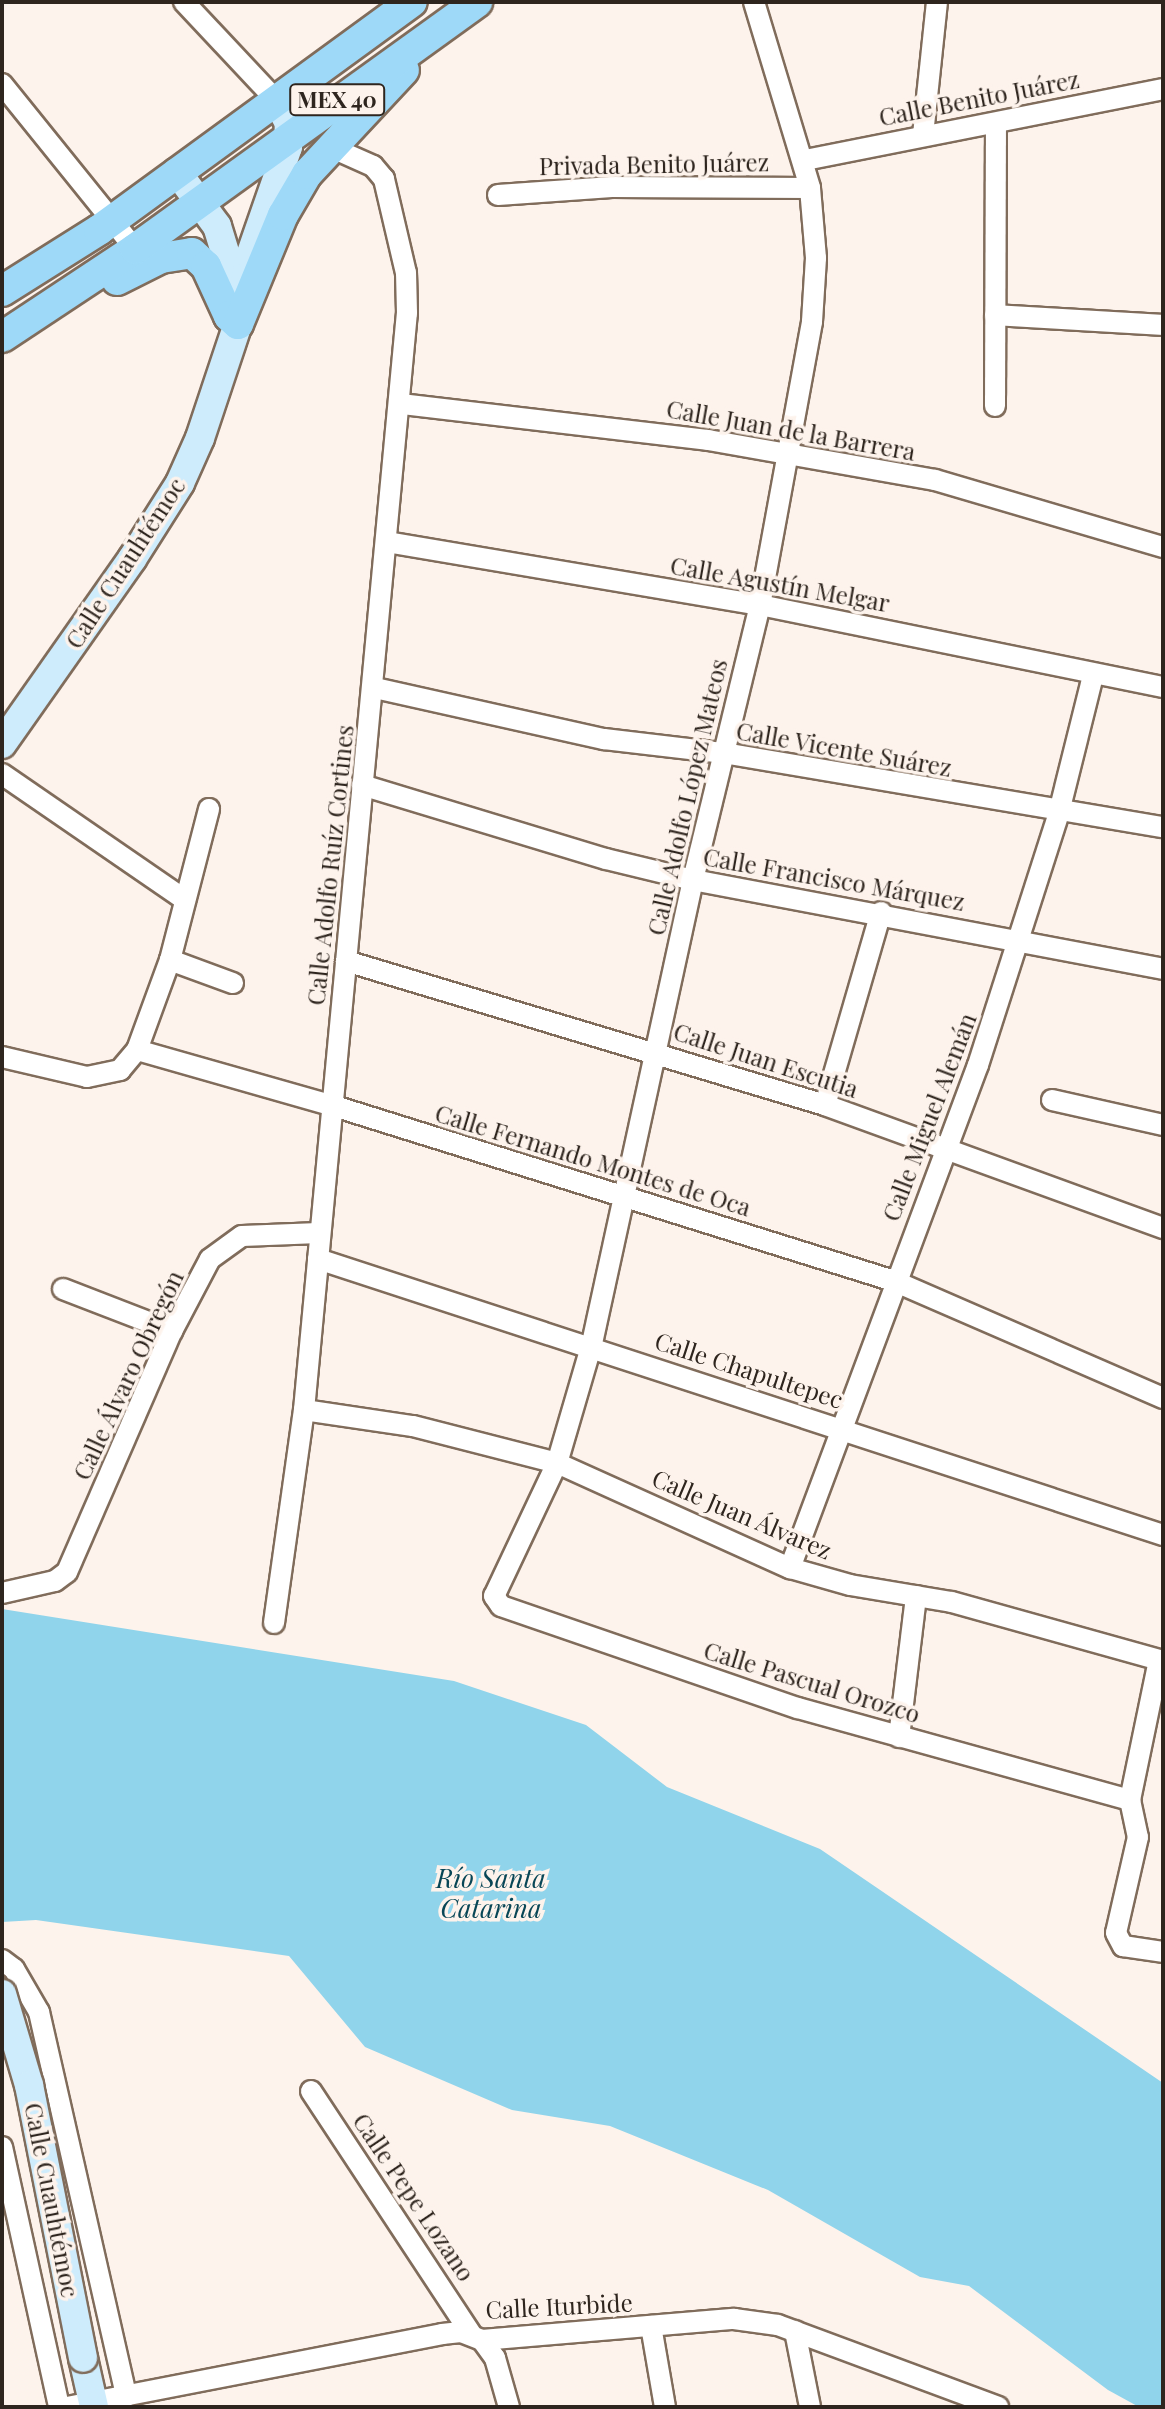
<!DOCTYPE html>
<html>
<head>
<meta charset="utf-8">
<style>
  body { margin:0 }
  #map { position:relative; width:1165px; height:2409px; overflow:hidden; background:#fdf3ec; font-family:"Playfair Display",serif }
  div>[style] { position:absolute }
  .water>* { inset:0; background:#90d4eb }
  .roads { filter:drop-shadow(2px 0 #806c5b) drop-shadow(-2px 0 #806c5b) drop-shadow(0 2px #806c5b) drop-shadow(0 -2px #806c5b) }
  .street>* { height:20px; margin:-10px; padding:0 10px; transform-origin:10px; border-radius:10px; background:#fff }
  .secondary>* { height:28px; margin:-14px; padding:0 14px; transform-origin:14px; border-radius:14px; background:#ceecfc }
  .primary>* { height:30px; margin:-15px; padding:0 15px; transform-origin:15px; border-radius:15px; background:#9ed9f8 }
  .bridges { filter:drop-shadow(2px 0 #806c5b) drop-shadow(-2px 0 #806c5b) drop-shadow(0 2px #806c5b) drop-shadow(0 -2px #806c5b) }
  .secondary-bridge>* { height:28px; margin:-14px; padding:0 14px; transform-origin:14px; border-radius:14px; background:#ceecfc }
  span { translate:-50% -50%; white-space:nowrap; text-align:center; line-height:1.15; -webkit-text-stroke:7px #fdf3ec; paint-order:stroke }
  .shield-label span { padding:2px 6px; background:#fdf3ec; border:2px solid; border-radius:6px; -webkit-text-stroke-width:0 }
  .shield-label { font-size:22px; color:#2e251e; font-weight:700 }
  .street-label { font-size:24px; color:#2e251e }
  .water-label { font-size:26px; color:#084656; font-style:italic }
  .frame { position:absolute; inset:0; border:4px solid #2e251e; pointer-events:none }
</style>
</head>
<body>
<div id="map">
  <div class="water">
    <i style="clip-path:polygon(2px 1609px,454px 1681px,586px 1725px,667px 1787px,820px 1849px,1163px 2083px,1163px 2407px,1139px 2407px,1108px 2390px,969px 2286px,920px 2277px,768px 2190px,610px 2126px,512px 2110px,365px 2047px,289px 1956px,36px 1920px,2px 1922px)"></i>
  </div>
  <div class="roads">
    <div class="street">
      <i style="left:184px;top:2px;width:134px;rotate:46.8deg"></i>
      <i style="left:754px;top:2px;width:194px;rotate:73.2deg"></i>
      <i style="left:810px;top:188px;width:70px;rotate:85.1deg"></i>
      <i style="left:816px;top:258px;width:64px;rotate:93.6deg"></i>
      <i style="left:812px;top:322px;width:288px;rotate:100.4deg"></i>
      <i style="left:760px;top:605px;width:283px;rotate:103.7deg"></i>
      <i style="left:693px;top:880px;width:478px;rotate:102.3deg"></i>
      <i style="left:591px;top:1347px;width:121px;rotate:106.3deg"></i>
      <i style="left:557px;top:1463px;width:147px;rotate:115.3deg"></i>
      <i style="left:494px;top:1596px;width:12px;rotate:55deg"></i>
      <i style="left:501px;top:1606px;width:314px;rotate:19deg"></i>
      <i style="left:798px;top:1708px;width:345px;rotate:15.5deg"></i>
      <i style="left:2px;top:84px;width:212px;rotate:51.1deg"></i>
      <i style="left:923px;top:135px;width:134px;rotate:-84deg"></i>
      <i style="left:805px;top:160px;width:365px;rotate:-11.2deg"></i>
      <i style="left:498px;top:195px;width:114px;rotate:-4deg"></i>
      <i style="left:612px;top:187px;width:198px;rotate:0.3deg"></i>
      <i style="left:995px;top:315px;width:168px;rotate:3.4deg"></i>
      <i style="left:402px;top:404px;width:308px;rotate:6.7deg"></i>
      <i style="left:708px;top:440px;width:230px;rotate:10deg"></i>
      <i style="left:935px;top:480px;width:238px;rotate:16.4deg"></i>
      <i style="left:995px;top:406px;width:283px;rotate:-89.8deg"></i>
      <i style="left:387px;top:542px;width:378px;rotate:9.6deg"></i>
      <i style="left:760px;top:605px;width:411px;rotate:11.5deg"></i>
      <i style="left:375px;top:688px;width:235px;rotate:12.6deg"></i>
      <i style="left:604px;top:739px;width:121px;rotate:6.7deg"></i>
      <i style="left:724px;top:753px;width:445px;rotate:9.6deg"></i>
      <i style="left:2px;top:774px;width:222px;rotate:34.5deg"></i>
      <i style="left:362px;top:785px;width:255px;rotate:16.9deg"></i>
      <i style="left:606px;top:859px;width:89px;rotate:13.6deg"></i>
      <i style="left:693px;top:880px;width:478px;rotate:10.7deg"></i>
      <i style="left:170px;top:960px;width:67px;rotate:20.1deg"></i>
      <i style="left:346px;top:961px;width:500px;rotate:16.73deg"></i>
      <i style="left:825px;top:1105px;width:360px;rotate:20deg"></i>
      <i style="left:137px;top:1050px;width:96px;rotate:-69.9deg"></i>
      <i style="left:170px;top:960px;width:156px;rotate:-75.5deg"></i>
      <i style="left:2px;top:1057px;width:87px;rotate:13.2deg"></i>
      <i style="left:87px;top:1077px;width:34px;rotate:-12deg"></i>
      <i style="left:120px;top:1070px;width:26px;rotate:-50deg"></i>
      <i style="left:137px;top:1050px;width:205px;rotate:15.9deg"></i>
      <i style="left:334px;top:1106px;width:587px;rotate:17.35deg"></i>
      <i style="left:894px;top:1281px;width:293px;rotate:23.5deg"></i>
      <i style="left:1052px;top:1100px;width:114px;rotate:12.7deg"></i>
      <i style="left:825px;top:1105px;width:201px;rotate:-73.8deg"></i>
      <i style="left:318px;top:1259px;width:889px;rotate:18.09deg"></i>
      <i style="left:63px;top:1289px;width:117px;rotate:21.1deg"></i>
      <i style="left:304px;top:1410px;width:110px;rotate:8.4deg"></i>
      <i style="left:413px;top:1426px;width:149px;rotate:14.4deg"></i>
      <i style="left:557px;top:1463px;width:256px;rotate:24.3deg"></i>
      <i style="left:790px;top:1568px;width:62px;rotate:15.8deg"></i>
      <i style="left:850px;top:1585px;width:103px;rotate:9.5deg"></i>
      <i style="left:952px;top:1602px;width:219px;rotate:15.6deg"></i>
      <i style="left:790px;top:1568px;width:537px;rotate:-69.51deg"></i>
      <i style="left:978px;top:1065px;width:266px;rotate:-72.2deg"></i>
      <i style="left:1059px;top:812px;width:140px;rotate:-76deg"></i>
      <i style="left:2px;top:1593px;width:54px;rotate:-12.8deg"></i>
      <i style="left:55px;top:1581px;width:15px;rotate:-37deg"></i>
      <i style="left:67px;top:1572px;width:263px;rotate:-66.5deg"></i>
      <i style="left:172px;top:1331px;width:81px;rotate:-62.2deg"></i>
      <i style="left:210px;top:1259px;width:39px;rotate:-36deg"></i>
      <i style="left:242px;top:1236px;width:77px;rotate:-2.2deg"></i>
      <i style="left:274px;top:1623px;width:215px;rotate:-82deg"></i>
      <i style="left:304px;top:1410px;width:1102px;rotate:-84.64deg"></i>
      <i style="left:407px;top:313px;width:40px;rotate:-91.4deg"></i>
      <i style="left:406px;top:273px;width:97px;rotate:-103.2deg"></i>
      <i style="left:384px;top:179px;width:17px;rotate:-130deg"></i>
      <i style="left:373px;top:166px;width:49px;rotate:-156deg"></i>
      <i style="left:1159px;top:1660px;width:143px;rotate:101.7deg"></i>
      <i style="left:1130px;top:1800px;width:38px;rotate:78deg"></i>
      <i style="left:1138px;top:1837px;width:98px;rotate:102.9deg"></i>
      <i style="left:1116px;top:1933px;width:15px;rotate:62deg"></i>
      <i style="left:1123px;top:1946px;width:40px;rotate:8.5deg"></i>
      <i style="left:899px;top:1737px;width:142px;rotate:-83.1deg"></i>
      <i style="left:2px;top:1960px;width:15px;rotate:37deg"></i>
      <i style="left:14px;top:1969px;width:50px;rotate:59.8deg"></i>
      <i style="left:39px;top:2012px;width:394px;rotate:77.2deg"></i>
      <i style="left:311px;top:2091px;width:291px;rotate:56.6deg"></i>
      <i style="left:2px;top:2147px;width:266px;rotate:77.6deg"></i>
      <i style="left:651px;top:2326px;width:82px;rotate:80.2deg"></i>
      <i style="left:795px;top:2331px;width:77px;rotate:78.8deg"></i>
      <i style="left:482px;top:2340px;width:22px;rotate:54deg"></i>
      <i style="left:495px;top:2358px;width:51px;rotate:74.1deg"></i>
      <i style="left:67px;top:2407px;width:382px;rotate:-11deg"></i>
      <i style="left:442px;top:2334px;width:19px;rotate:-6deg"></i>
      <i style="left:461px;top:2332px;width:22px;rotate:21deg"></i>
      <i style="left:482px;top:2340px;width:253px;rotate:-4.8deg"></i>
      <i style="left:734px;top:2319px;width:44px;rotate:7.8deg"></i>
      <i style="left:778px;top:2325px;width:235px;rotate:20.4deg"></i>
    </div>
    <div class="secondary">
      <i style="left:177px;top:172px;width:67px;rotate:53.5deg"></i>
      <i style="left:217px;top:226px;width:68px;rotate:72.9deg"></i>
      <i style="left:2px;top:744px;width:226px;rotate:-54.9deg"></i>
      <i style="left:132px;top:559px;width:90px;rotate:-57.7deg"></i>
      <i style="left:180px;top:483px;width:49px;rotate:-66deg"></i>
      <i style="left:200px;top:438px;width:120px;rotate:-71.6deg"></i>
      <i style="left:238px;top:324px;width:69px;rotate:-80deg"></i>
      <i style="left:250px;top:256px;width:115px;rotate:-70.8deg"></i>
      <i style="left:288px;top:147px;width:24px;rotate:-88deg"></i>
      <i style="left:289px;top:123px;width:26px;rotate:-119deg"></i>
      <i style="left:83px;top:2358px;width:50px;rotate:77.3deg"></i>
    </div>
    <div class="primary">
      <i style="left:117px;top:280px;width:49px;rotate:-26.6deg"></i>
      <i style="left:161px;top:258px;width:31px;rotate:-9deg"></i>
      <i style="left:192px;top:253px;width:19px;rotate:43deg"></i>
      <i style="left:206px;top:266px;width:55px;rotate:65.3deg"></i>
      <i style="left:229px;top:316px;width:12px;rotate:42deg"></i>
      <i style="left:238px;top:324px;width:118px;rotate:-67.6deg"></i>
      <i style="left:283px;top:215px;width:48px;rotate:-59.7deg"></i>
      <i style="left:307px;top:174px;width:142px;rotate:-47deg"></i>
      <i style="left:2px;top:291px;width:115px;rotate:-32.2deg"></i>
      <i style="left:99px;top:230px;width:387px;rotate:-36.1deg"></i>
      <i style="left:2px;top:337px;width:159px;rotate:-33.5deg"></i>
      <i style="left:135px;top:249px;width:422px;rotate:-35.8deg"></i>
    </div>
  </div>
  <div class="bridges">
    <div class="secondary-bridge">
      <i style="left:2px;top:1994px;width:95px;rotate:73.5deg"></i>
      <i style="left:29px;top:2085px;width:278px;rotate:78.8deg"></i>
    </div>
  </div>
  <div class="shield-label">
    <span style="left:337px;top:100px">MEX 40</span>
  </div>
  <div class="street-label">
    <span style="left:979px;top:98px;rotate:-11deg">Calle Benito Juárez</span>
    <span style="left:654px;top:164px;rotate:-1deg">Privada Benito Juárez</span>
    <span style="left:791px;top:430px;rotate:10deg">Calle Juan de la Barrera</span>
    <span style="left:125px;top:563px;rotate:-57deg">Calle Cuauhtémoc</span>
    <span style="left:780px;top:584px;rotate:10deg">Calle Agustín Melgar</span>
    <span style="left:844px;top:749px;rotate:10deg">Calle Vicente Suárez</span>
    <span style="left:687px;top:797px;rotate:-77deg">Calle Adolfo López Mateos</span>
    <span style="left:330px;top:865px;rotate:-84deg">Calle Adolfo Ruíz Cortines</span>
    <span style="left:834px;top:879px;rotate:10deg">Calle Francisco Márquez</span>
    <span style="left:766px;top:1060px;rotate:18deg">Calle Juan Escutia</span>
    <span style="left:929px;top:1117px;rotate:-69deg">Calle Miguel Alemán</span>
    <span style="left:593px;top:1160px;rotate:17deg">Calle Fernando Montes de Oca</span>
    <span style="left:749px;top:1370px;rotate:18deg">Calle Chapultepec</span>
    <span style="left:128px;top:1375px;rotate:-65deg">Calle Álvaro Obregón</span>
    <span style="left:742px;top:1514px;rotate:23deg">Calle Juan Álvarez</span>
    <span style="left:812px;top:1682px;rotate:17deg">Calle Pascual Orozco</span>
    <span style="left:414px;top:2197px;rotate:56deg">Calle Pepe Lozano</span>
    <span style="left:52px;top:2200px;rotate:79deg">Calle Cuauhtémoc</span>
    <span style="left:559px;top:2306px;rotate:-3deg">Calle Iturbide</span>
  </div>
  <div class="water-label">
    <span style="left:491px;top:1893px">Río Santa<br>Catarina</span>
  </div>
  <div class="frame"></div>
</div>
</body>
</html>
